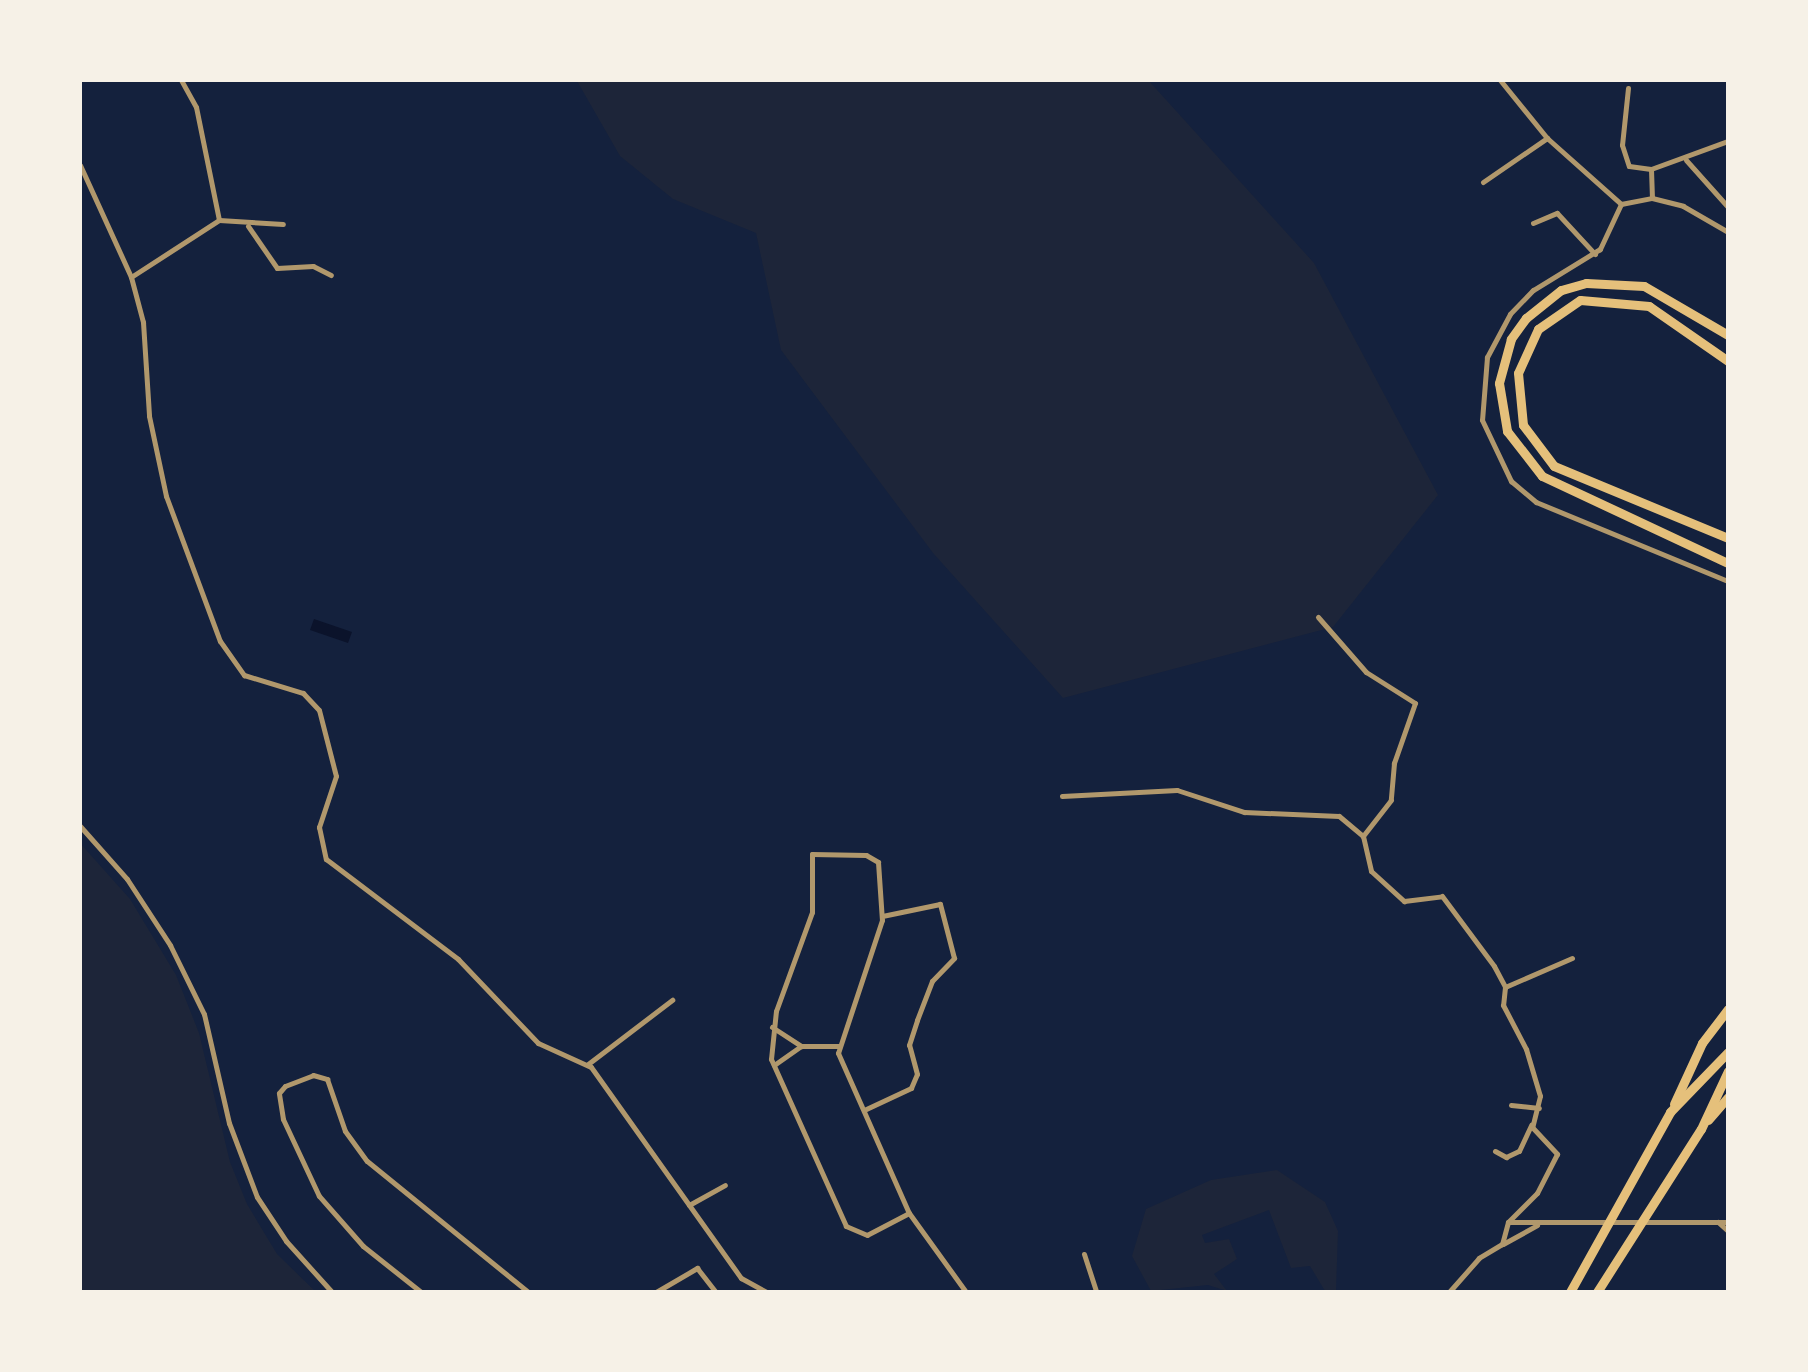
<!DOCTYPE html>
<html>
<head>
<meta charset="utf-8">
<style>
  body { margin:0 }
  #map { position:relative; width:1808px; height:1372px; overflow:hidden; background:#14213d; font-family:"PT Sans",sans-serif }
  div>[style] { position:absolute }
  .green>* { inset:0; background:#1d2539 }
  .water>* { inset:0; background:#0b132b }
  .minor>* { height:5px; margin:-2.5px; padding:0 2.5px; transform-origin:2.5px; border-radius:2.5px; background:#b1986c }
  .motorway>* { height:9px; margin:-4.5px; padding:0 4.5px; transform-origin:4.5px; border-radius:4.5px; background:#e5c07b }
  span { translate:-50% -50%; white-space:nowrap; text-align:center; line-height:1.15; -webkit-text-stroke:6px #f6f1e7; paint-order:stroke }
  .frame { position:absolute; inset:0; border:82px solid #f6f1e7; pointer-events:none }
</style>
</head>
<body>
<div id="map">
  <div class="green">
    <i style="clip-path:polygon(577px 81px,1149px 81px,1314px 263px,1438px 495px,1333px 627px,1063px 698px,933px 553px,781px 350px,756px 233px,673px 199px,620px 156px)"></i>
    <i style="clip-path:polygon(80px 843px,130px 899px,176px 975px,199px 1033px,230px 1162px,247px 1204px,277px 1254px,315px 1291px,81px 1291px)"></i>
    <i style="clip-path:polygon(1277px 1170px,1325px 1202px,1338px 1231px,1336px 1291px,1325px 1291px,1310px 1266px,1291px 1268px,1269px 1210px,1202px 1235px,1205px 1243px,1229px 1239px,1237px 1259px,1214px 1274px,1227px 1291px,1208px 1285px,1151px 1291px,1132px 1256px,1146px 1209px,1211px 1180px)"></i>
  </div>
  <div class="water">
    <i style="clip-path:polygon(314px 619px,352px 632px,348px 643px,310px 630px)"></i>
  </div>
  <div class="minor">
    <i style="left:1500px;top:80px;width:75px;rotate:51deg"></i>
    <i style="left:1547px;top:138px;width:99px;rotate:41.7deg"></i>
    <i style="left:1621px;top:204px;width:32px;rotate:-11deg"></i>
    <i style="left:1652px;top:198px;width:29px;rotate:-92deg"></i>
    <i style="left:1651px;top:169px;width:82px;rotate:-20deg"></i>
    <i style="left:1628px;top:88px;width:57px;rotate:96deg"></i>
    <i style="left:1622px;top:145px;width:22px;rotate:72deg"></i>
    <i style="left:1629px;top:166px;width:22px;rotate:8deg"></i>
    <i style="left:1686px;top:160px;width:63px;rotate:48.2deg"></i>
    <i style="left:80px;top:165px;width:123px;rotate:65.5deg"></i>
    <i style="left:131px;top:277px;width:47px;rotate:75.1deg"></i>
    <i style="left:143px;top:322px;width:94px;rotate:86.3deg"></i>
    <i style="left:149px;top:416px;width:82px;rotate:78deg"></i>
    <i style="left:166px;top:496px;width:155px;rotate:69.6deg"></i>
    <i style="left:220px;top:641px;width:42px;rotate:54.8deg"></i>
    <i style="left:244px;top:675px;width:62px;rotate:17deg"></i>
    <i style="left:303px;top:693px;width:23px;rotate:47deg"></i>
    <i style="left:319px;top:710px;width:68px;rotate:75.6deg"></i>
    <i style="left:336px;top:776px;width:54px;rotate:108.4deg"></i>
    <i style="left:319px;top:827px;width:33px;rotate:78deg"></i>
    <i style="left:326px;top:859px;width:166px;rotate:37.1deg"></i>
    <i style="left:458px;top:959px;width:116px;rotate:46.4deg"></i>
    <i style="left:538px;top:1043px;width:58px;rotate:24.4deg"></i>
    <i style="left:591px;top:1067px;width:259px;rotate:54.6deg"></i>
    <i style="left:741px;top:1278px;width:29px;rotate:29deg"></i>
    <i style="left:1483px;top:182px;width:78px;rotate:-34.5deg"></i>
    <i style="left:1652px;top:198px;width:32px;rotate:14deg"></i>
    <i style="left:1683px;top:206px;width:52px;rotate:30deg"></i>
    <i style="left:1621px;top:204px;width:50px;rotate:115deg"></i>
    <i style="left:1600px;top:249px;width:79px;rotate:148.5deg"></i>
    <i style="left:1533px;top:290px;width:33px;rotate:134deg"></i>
    <i style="left:1510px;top:314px;width:49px;rotate:118.1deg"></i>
    <i style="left:1487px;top:357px;width:63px;rotate:94.5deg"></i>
    <i style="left:1482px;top:420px;width:68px;rotate:64.6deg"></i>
    <i style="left:1511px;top:481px;width:33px;rotate:40deg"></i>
    <i style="left:1536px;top:502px;width:208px;rotate:22.4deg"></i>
    <i style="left:219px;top:220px;width:64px;rotate:3.6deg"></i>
    <i style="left:1533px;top:223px;width:26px;rotate:-23deg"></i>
    <i style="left:1557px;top:213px;width:56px;rotate:47.2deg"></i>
    <i style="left:248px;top:226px;width:51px;rotate:55.4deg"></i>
    <i style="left:277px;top:268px;width:36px;rotate:-3deg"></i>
    <i style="left:313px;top:266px;width:20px;rotate:27deg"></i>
    <i style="left:131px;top:277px;width:105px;rotate:-32.9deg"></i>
    <i style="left:219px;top:220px;width:115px;rotate:-101.5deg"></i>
    <i style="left:196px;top:107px;width:31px;rotate:-119deg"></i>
    <i style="left:1318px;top:617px;width:73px;rotate:48.9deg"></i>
    <i style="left:1366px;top:672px;width:58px;rotate:32.3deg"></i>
    <i style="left:1415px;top:703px;width:64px;rotate:109.3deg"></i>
    <i style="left:1394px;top:763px;width:37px;rotate:95deg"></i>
    <i style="left:1391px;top:800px;width:46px;rotate:127.9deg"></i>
    <i style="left:1363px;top:836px;width:36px;rotate:77deg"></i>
    <i style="left:1371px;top:871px;width:45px;rotate:42.3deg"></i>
    <i style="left:1404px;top:901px;width:38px;rotate:-7deg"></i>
    <i style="left:1442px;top:896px;width:87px;rotate:53.4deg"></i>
    <i style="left:1494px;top:966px;width:24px;rotate:62deg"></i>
    <i style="left:1505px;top:987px;width:18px;rotate:96deg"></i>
    <i style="left:1503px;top:1005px;width:50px;rotate:62.4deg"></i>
    <i style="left:1526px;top:1049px;width:49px;rotate:73.4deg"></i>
    <i style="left:1540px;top:1096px;width:32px;rotate:104deg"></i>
    <i style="left:1532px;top:1127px;width:37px;rotate:47deg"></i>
    <i style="left:1557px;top:1154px;width:44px;rotate:117.1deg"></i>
    <i style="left:1537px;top:1193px;width:41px;rotate:135deg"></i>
    <i style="left:1508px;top:1222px;width:23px;rotate:105deg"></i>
    <i style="left:1502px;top:1244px;width:27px;rotate:149deg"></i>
    <i style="left:1479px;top:1258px;width:45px;rotate:131.4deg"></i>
    <i style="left:1062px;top:796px;width:115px;rotate:-3deg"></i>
    <i style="left:1177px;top:790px;width:71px;rotate:18.2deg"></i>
    <i style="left:1244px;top:812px;width:95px;rotate:2.4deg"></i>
    <i style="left:1339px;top:816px;width:31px;rotate:40deg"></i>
    <i style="left:80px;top:826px;width:71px;rotate:48.4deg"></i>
    <i style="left:127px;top:879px;width:79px;rotate:56.9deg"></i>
    <i style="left:170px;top:945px;width:77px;rotate:63.8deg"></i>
    <i style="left:204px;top:1014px;width:112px;rotate:77.1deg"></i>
    <i style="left:229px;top:1123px;width:79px;rotate:69.3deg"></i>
    <i style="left:257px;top:1197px;width:53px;rotate:56.6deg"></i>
    <i style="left:286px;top:1241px;width:69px;rotate:48deg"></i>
    <i style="left:1505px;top:987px;width:73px;rotate:-23.4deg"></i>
    <i style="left:772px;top:1027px;width:35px;rotate:33deg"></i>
    <i style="left:588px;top:1064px;width:106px;rotate:-37.3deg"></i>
    <i style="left:774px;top:1065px;width:33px;rotate:-35deg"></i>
    <i style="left:801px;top:1046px;width:37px"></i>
    <i style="left:1511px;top:1105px;width:28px;rotate:6deg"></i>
    <i style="left:864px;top:1110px;width:52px;rotate:-25.1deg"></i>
    <i style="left:911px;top:1088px;width:15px;rotate:-67deg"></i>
    <i style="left:917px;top:1074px;width:30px;rotate:-105deg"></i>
    <i style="left:909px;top:1045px;width:26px;rotate:-72deg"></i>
    <i style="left:917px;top:1020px;width:42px;rotate:-69deg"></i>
    <i style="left:932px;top:981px;width:32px;rotate:-46deg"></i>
    <i style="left:954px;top:958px;width:56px;rotate:-104.5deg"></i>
    <i style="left:940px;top:904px;width:59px;rotate:168.3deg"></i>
    <i style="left:1495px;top:1151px;width:13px;rotate:29deg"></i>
    <i style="left:1506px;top:1157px;width:14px;rotate:-25deg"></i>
    <i style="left:1519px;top:1151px;width:29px;rotate:-65deg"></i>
    <i style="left:689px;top:1205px;width:41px;rotate:-29.1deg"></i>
    <i style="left:909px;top:1213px;width:47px;rotate:152.4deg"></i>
    <i style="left:867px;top:1235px;width:23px;rotate:-157deg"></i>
    <i style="left:846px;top:1226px;width:183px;rotate:-114.2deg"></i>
    <i style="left:771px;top:1059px;width:48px;rotate:-84.1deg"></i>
    <i style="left:776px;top:1011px;width:105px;rotate:-70deg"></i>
    <i style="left:812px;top:912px;width:58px;rotate:-90deg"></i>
    <i style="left:812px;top:854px;width:54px;rotate:1.1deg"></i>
    <i style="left:866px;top:855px;width:14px;rotate:30deg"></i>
    <i style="left:878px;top:862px;width:58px;rotate:86.1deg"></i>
    <i style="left:882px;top:920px;width:140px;rotate:108.3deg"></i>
    <i style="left:838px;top:1053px;width:175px;rotate:66.1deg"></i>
    <i style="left:909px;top:1213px;width:97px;rotate:54.2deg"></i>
    <i style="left:1508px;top:1222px;width:220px"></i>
    <i style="left:1718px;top:1222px;width:13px;rotate:42deg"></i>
    <i style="left:1503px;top:1244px;width:39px;rotate:-29deg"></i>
    <i style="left:1084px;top:1254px;width:40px;rotate:72deg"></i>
    <i style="left:421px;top:1292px;width:74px;rotate:-141.6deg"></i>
    <i style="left:363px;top:1246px;width:67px;rotate:-131.3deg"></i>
    <i style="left:319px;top:1196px;width:85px;rotate:-115.1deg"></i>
    <i style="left:283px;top:1119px;width:26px;rotate:-99deg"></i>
    <i style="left:279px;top:1093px;width:9px;rotate:-49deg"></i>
    <i style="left:285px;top:1086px;width:30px;rotate:-21deg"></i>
    <i style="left:313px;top:1075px;width:15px;rotate:16deg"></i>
    <i style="left:327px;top:1079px;width:55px;rotate:70.9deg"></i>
    <i style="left:345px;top:1131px;width:37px;rotate:54deg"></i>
    <i style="left:367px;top:1161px;width:208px;rotate:39.1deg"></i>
    <i style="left:656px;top:1292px;width:48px;rotate:-30.3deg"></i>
    <i style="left:697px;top:1268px;width:31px;rotate:52deg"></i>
  </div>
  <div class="motorway">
    <i style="left:1728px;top:335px;width:97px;rotate:-149.7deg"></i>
    <i style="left:1644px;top:286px;width:58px;rotate:-177deg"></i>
    <i style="left:1586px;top:283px;width:26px;rotate:164deg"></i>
    <i style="left:1561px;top:290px;width:45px;rotate:141.3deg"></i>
    <i style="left:1526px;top:318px;width:26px;rotate:126deg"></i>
    <i style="left:1511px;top:339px;width:46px;rotate:105.3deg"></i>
    <i style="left:1499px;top:383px;width:49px;rotate:80.5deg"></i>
    <i style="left:1507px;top:431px;width:57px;rotate:52.1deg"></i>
    <i style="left:1542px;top:476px;width:205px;rotate:25.1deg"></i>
    <i style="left:1728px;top:361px;width:96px;rotate:-145.2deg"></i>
    <i style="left:1649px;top:306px;width:69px;rotate:-175deg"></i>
    <i style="left:1580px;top:300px;width:51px;rotate:145.4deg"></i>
    <i style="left:1538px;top:329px;width:48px;rotate:114.4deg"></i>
    <i style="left:1518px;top:373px;width:52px;rotate:84.5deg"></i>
    <i style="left:1523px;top:425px;width:51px;rotate:52.9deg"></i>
    <i style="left:1554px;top:466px;width:188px;rotate:22.5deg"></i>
    <i style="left:1674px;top:1104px;width:67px;rotate:-65.3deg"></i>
    <i style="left:1702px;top:1043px;width:43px;rotate:-52.6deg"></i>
    <i style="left:1708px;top:1120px;width:30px;rotate:-49deg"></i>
    <i style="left:1570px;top:1292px;width:206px;rotate:-60.9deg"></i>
    <i style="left:1670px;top:1112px;width:83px;rotate:-46deg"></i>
    <i style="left:1597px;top:1292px;width:193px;rotate:-57.5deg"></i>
    <i style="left:1701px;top:1129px;width:64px;rotate:-65deg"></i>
  </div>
  <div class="frame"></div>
</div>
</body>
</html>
